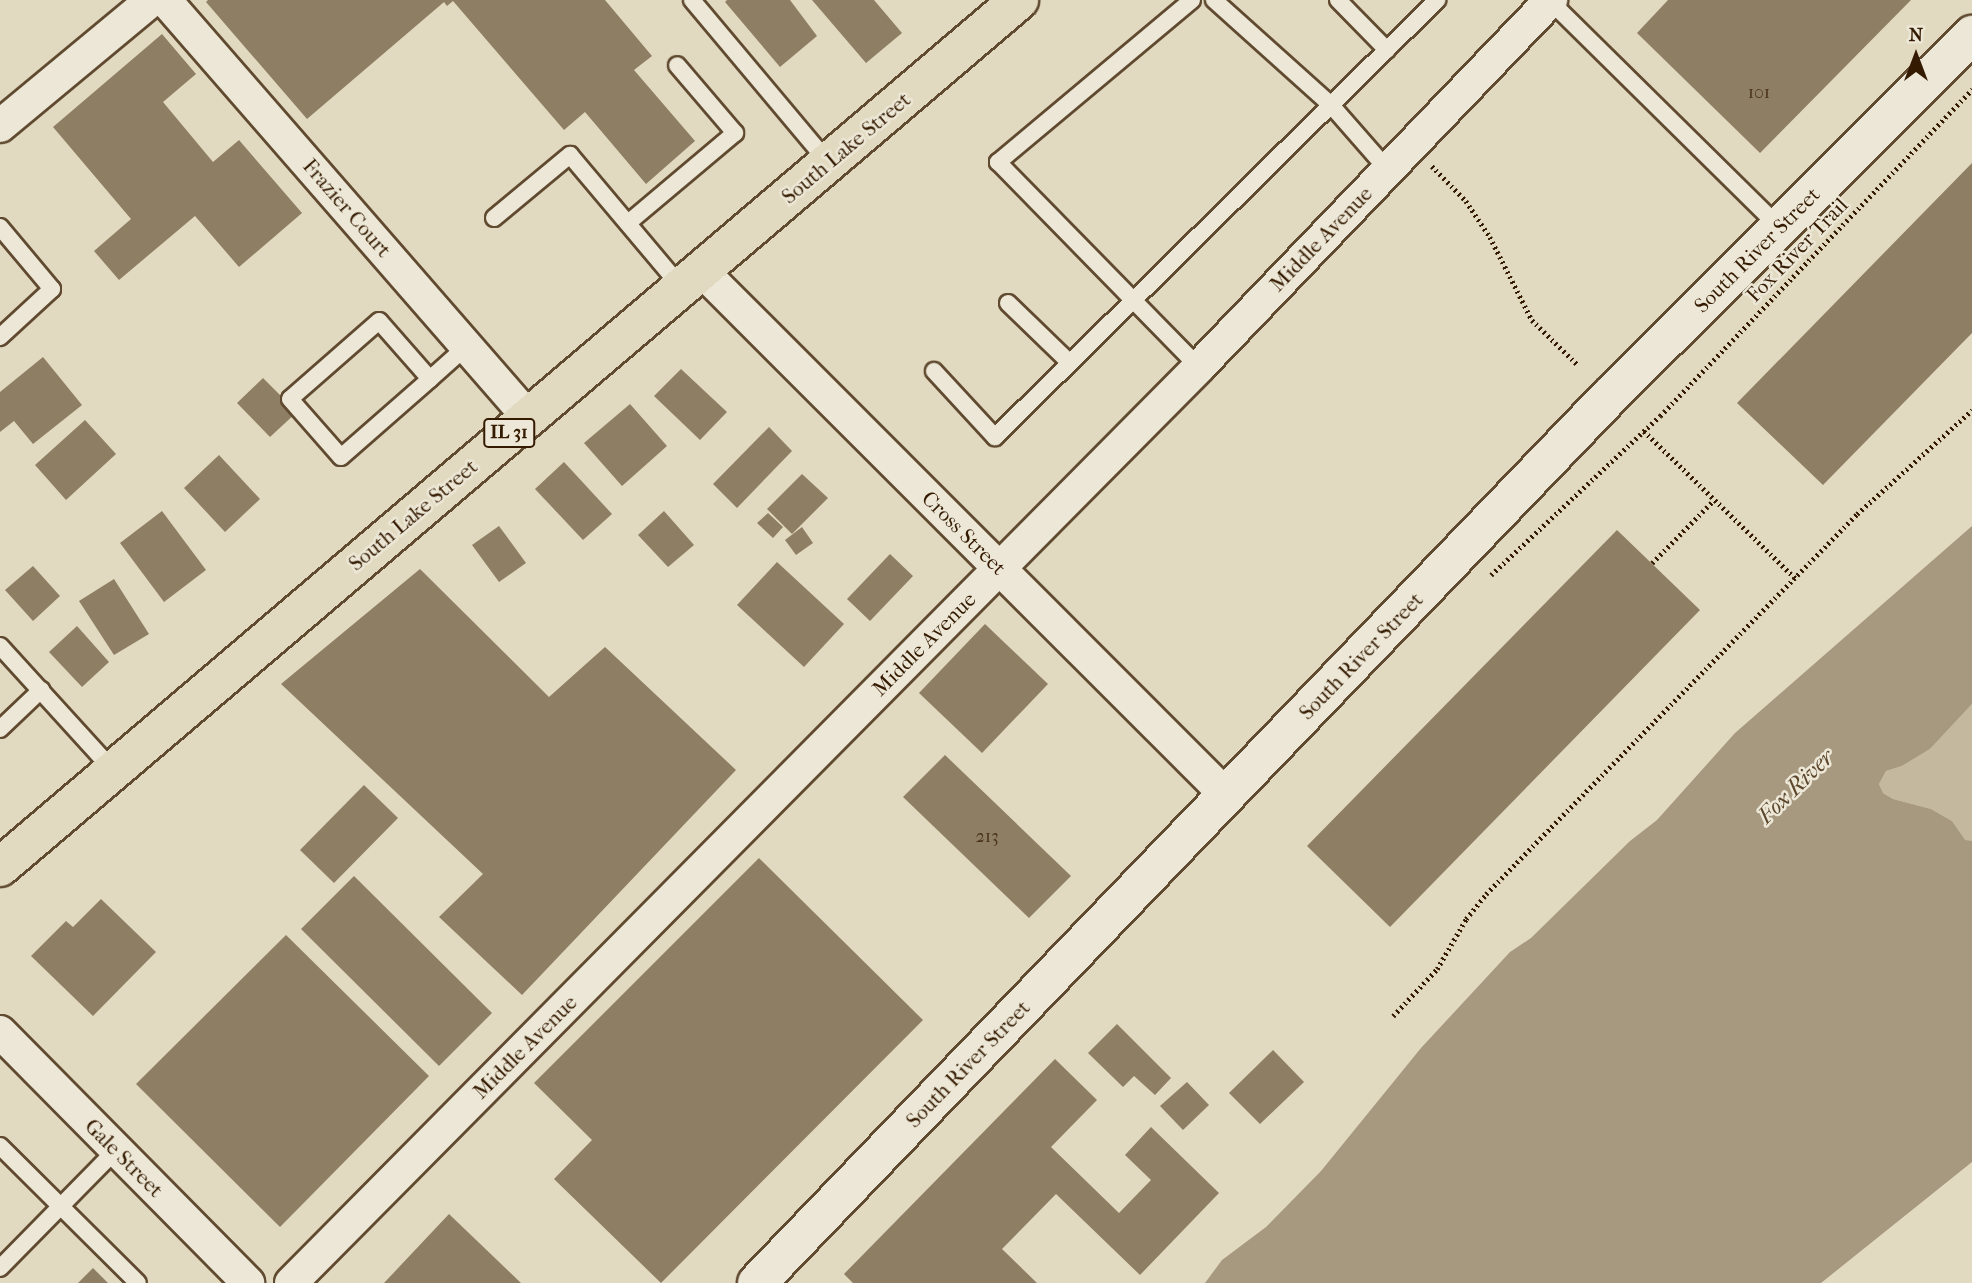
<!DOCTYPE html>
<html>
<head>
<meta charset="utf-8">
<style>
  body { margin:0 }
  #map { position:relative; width:1972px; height:1283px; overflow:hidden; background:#e2dac0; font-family:"IM FELL French Canon",serif }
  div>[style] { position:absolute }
  .green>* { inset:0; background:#c4b99f }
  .water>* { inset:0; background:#a7997f }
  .building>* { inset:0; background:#8e7e64 }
  .path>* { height:4.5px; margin-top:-2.25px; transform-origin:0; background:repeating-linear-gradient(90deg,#341a00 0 2px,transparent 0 5.5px) }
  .roads { filter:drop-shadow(2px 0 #604a30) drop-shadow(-2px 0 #604a30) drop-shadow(0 2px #604a30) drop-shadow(0 -2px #604a30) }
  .service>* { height:16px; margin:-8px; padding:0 8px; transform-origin:8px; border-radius:8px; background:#ece7d6 }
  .minor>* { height:32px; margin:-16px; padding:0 16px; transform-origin:16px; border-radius:16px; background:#ece7d6 }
  .tertiary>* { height:38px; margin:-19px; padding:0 19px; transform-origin:19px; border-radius:19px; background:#ece7d6 }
  .primary>* { height:38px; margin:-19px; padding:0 19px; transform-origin:19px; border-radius:19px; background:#e2dac0 }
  span { translate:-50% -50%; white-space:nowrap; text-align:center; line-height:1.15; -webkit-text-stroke:5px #ece7d6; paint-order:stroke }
  .number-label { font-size:18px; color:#4a3319 }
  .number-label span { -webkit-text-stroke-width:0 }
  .shield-label span { padding:2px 5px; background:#ece7d6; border:2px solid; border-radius:5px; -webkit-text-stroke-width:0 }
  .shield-label { font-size:19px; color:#341a00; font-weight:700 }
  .street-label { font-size:21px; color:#341a00 }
  .water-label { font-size:23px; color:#5c462c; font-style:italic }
  .north { position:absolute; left:1881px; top:21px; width:70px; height:70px; -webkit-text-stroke:5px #ece7d6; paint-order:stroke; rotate:0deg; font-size:19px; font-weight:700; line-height:28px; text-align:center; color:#341a00 }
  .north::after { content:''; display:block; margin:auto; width:24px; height:32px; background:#341a00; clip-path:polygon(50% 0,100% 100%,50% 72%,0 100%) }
</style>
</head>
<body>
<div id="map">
  <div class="green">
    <i style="clip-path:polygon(1972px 704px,1972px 841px,1965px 841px,1952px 821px,1931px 809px,1893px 799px,1883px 793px,1879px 784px,1886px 771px,1902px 766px,1930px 749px)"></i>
  </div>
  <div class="water">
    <i style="clip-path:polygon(1972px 526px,1972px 704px,1930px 749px,1902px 766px,1886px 771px,1879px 784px,1883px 793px,1893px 799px,1931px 809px,1952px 821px,1965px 840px,1972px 841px,1972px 1162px,1821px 1283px,1205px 1283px,1222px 1260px,1266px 1227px,1321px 1171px,1421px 1048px,1510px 952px,1531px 938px,1630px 841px,1657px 820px,1735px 733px)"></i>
  </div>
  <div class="building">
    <i style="clip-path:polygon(208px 0,605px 0,652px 56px,634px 70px,695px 141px,646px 184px,585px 112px,564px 130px,453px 1px,447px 6px,444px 2px,307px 119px,206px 2px)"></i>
    <i style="clip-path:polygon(727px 0,790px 0,817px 36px,780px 67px,725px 2px)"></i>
    <i style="clip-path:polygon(812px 0,874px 0,902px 33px,866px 63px)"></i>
    <i style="clip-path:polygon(1668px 0,1911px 0,1760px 153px,1637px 33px)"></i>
    <i style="clip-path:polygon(162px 34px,196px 74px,163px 102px,213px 162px,239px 140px,302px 213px,239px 267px,195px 216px,119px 280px,94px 251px,131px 219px,53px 127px)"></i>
    <i style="clip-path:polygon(1972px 163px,1972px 333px,1823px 485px,1737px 403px)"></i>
    <i style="clip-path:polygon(43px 357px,82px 405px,33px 444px,14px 421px,0 432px,0 392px)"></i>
    <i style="clip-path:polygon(681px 369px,727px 412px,700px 440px,654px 396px)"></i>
    <i style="clip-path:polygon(263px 378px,297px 412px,270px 437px,237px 403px)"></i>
    <i style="clip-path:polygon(630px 404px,667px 446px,622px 486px,584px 443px)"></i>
    <i style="clip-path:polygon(85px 420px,116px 454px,66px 500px,35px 465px)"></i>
    <i style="clip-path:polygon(769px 427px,792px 451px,737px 508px,713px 484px)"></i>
    <i style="clip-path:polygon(219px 455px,260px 499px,225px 532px,184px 488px)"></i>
    <i style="clip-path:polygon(564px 462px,612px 514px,583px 540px,535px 489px)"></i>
    <i style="clip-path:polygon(802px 474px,828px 498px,792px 534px,767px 509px)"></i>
    <i style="clip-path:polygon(162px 511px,206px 570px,164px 602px,120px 543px)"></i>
    <i style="clip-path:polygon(664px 511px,694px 545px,668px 567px,638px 535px)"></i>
    <i style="clip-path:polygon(768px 513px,783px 527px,773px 538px,757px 523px)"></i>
    <i style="clip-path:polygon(499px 526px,526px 563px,499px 582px,472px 545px)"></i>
    <i style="clip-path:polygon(802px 527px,813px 543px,796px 555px,785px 540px)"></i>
    <i style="clip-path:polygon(1617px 530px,1700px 610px,1390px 927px,1307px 846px)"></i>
    <i style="clip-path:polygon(890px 554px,913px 576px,870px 621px,847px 599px)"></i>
    <i style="clip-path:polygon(777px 562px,844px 624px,804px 667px,737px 605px)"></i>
    <i style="clip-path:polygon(33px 566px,60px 596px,33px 621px,5px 590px)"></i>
    <i style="clip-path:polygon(420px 569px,549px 697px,605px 647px,736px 770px,522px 995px,439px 917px,483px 874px,281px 684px)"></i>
    <i style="clip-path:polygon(114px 579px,149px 634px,114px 655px,79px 601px)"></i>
    <i style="clip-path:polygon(985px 624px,1048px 684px,982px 753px,919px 693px)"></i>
    <i style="clip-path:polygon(77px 626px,109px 662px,82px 687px,49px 652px)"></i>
    <i style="clip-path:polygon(945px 755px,1071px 876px,1029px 918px,903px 797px)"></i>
    <i style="clip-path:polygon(364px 785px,398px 818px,334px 883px,300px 850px)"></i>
    <i style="clip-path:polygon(759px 858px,923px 1020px,661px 1283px,554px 1179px,592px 1140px,534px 1083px)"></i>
    <i style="clip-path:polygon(354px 876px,492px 1013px,439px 1066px,301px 929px)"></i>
    <i style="clip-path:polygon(101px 899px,156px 952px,93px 1016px,31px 956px,66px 921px,73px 927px)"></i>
    <i style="clip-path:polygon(286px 935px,429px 1076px,280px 1227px,136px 1084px)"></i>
    <i style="clip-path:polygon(1117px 1024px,1171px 1078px,1155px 1095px,1134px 1076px,1123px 1087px,1088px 1053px)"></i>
    <i style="clip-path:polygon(1273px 1050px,1304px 1082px,1260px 1124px,1229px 1093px)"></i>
    <i style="clip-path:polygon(1055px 1059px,1097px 1100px,1051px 1147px,1119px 1213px,1151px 1180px,1125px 1155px,1151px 1127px,1219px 1193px,1140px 1275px,1056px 1194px,1002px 1249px,1037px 1283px,853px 1283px,844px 1274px)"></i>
    <i style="clip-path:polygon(1187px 1082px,1209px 1105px,1183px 1130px,1160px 1106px)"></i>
    <i style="clip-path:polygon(449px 1214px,521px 1283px,384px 1283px)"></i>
    <i style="clip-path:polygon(93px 1268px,108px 1283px,78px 1283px)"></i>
  </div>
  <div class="path">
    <i style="left:1432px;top:166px;width:49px;rotate:45.8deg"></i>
    <i style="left:1466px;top:201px;width:43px;rotate:56.3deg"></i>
    <i style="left:1490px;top:237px;width:93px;rotate:63.2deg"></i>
    <i style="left:1532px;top:320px;width:63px;rotate:44.4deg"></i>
    <i style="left:1644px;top:431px;width:212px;rotate:44.2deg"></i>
    <i style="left:1652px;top:563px;width:88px;rotate:-45.5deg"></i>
    <i style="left:1491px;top:575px;width:232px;rotate:-43.3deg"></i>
    <i style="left:1660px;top:416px;width:452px;rotate:-46.3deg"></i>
    <i style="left:1393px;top:1016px;width:64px;rotate:-46.9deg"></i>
    <i style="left:1437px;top:969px;width:58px;rotate:-59.9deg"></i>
    <i style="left:1466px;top:919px;width:32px;rotate:-51deg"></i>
    <i style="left:1486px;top:894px;width:531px;rotate:-45.69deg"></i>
    <i style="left:1857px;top:514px;width:155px;rotate:-42.1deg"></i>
  </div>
  <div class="roads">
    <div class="service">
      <i style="left:692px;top:0;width:212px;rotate:50deg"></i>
      <i style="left:1192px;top:0;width:253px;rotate:140.1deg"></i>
      <i style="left:998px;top:162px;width:287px;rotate:45.6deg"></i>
      <i style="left:1214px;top:0;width:157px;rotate:41.9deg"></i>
      <i style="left:1331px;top:105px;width:86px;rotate:48.8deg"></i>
      <i style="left:1338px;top:0;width:70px;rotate:45.6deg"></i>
      <i style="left:1550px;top:1px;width:322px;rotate:44.6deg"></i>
      <i style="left:494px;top:218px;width:99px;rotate:-39.7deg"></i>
      <i style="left:570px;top:155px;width:172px;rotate:49.9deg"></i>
      <i style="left:628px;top:223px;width:140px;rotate:-40.1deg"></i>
      <i style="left:735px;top:133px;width:89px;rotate:-130.5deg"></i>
      <i style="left:0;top:227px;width:81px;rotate:50deg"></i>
      <i style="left:52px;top:289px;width:71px;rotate:137.3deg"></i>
      <i style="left:1008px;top:303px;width:86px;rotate:44.1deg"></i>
      <i style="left:934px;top:371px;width:90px;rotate:47.3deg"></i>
      <i style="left:995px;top:437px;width:622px;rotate:-44.67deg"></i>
      <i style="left:430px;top:379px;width:77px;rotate:-131.3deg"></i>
      <i style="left:379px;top:321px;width:118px;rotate:138.8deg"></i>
      <i style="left:290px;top:399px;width:77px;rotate:48.7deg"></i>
      <i style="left:341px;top:457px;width:118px;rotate:-41.2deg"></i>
      <i style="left:430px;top:379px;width:51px;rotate:-41.8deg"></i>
      <i style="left:0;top:646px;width:168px;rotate:47.7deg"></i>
      <i style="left:0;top:729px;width:57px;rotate:-43.6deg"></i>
      <i style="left:0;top:1146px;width:194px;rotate:44.8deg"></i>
      <i style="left:0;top:1268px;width:165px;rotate:-45.5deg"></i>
    </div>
    <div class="minor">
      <i style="left:165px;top:0;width:553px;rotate:48.96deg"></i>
      <i style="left:0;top:126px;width:197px;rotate:-39.7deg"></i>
      <i style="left:701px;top:270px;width:744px;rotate:45deg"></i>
      <i style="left:0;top:1032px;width:353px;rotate:45.3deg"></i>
      <i style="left:291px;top:1283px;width:1290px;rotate:-45.25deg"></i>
      <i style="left:1199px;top:367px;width:509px;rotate:-46.2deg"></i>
    </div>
    <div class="tertiary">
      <i style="left:757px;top:1283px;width:1229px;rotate:-46.12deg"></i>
      <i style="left:1609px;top:397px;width:513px;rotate:-44.92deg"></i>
    </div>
    <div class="primary">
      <i style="left:0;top:867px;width:1338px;rotate:-40.39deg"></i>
    </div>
  </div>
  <div class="number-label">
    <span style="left:1759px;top:93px">101</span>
    <span style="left:987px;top:837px">213</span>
  </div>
  <div class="shield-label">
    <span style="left:509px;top:433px">IL 31</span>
  </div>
  <div class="street-label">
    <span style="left:846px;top:148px;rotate:-40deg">South Lake Street</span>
    <span style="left:347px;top:208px;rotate:49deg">Frazier Court</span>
    <span style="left:1321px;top:239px;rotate:-46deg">Middle Avenue</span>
    <span style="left:1757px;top:250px;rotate:-45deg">South River Street</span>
    <span style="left:1797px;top:250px;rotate:-46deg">Fox River Trail</span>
    <span style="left:413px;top:515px;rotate:-40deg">South Lake Street</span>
    <span style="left:964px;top:533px;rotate:45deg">Cross Street</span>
    <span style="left:924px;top:644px;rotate:-45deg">Middle Avenue</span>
    <span style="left:1361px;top:656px;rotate:-46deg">South River Street</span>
    <span style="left:525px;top:1047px;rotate:-45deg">Middle Avenue</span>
    <span style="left:968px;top:1064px;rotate:-46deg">South River Street</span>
    <span style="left:124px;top:1158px;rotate:45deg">Gale Street</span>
  </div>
  <div class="water-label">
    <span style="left:1796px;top:787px;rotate:-44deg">Fox River</span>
  </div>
  <div class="north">N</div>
</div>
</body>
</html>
